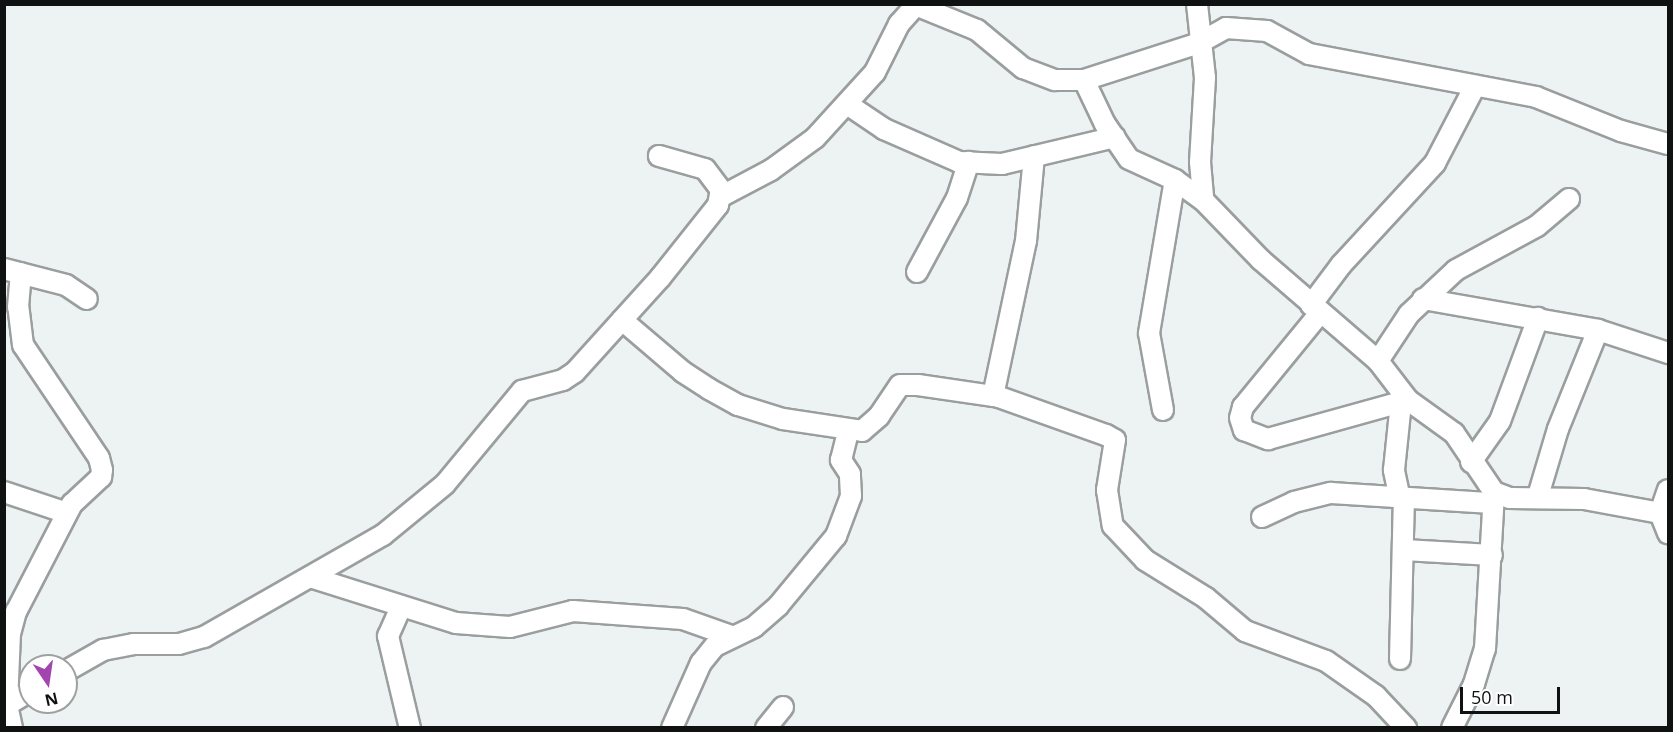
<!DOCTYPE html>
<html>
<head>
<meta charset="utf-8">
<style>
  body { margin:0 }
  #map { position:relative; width:1673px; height:732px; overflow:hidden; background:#edf3f2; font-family:"Open Sans",sans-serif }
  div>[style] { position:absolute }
  .roads { filter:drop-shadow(2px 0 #9a9e9e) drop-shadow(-2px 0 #9a9e9e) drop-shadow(0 2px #9a9e9e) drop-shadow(0 -2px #9a9e9e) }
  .minor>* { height:20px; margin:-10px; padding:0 10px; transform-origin:10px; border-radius:10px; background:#fff }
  span { translate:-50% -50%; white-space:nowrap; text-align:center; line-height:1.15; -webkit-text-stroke:6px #fff; paint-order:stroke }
  .frame { position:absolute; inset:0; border:6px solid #101212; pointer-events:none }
  .north { position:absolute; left:18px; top:654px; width:60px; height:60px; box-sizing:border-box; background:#fff; border:2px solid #9fa0a0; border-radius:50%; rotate:167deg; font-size:16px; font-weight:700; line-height:24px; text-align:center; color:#101212 }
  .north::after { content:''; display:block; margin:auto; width:21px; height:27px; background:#a245af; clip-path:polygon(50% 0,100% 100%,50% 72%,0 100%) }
  .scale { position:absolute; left:1460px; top:687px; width:100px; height:27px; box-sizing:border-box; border:3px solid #101212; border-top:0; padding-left:8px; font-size:18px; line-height:21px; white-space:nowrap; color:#101212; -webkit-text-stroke:4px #fff; paint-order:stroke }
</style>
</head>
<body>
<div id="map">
  <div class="roads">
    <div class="minor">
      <i style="left:913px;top:4px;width:69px;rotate:22.1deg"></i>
      <i style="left:977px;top:30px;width:60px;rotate:39.6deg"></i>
      <i style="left:1023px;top:68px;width:34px;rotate:21deg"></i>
      <i style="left:1055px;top:80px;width:29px"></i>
      <i style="left:1084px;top:80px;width:121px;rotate:-17.8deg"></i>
      <i style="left:1199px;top:43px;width:31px;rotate:-29deg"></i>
      <i style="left:1226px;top:28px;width:41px;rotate:4.2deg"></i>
      <i style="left:1267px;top:31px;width:48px;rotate:28.7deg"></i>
      <i style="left:1309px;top:54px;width:231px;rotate:10.7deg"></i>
      <i style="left:1536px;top:97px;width:92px;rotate:21.8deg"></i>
      <i style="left:1621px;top:131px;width:49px;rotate:15.5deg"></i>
      <i style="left:1197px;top:4px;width:74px;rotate:83.8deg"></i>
      <i style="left:1205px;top:78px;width:84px;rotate:93.4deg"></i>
      <i style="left:1200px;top:162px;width:38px;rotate:85deg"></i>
      <i style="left:1084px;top:80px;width:49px;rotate:64.5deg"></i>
      <i style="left:1105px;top:124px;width:42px;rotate:55.6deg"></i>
      <i style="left:1129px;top:159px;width:51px;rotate:24.5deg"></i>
      <i style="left:1175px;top:180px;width:34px;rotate:36deg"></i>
      <i style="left:1203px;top:200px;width:83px;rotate:46deg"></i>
      <i style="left:1261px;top:260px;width:155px;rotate:40.8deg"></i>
      <i style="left:1378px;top:361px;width:49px;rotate:52.4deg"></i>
      <i style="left:1408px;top:400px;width:57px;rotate:35.7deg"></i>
      <i style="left:1454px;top:433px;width:71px;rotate:55.9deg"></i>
      <i style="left:1494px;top:492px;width:17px;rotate:21deg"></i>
      <i style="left:1510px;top:498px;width:74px;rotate:0.8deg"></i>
      <i style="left:1584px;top:499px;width:77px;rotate:10.4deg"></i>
      <i style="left:1660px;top:513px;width:22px;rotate:68deg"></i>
      <i style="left:847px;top:104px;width:45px;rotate:34deg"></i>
      <i style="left:884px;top:129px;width:82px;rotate:23.7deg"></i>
      <i style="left:959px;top:162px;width:43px;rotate:2.7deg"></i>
      <i style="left:1002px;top:164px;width:116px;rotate:-13.4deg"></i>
      <i style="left:720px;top:197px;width:58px;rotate:-27.9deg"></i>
      <i style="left:771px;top:170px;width:54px;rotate:-36deg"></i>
      <i style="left:815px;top:138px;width:89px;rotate:-47.7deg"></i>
      <i style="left:875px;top:72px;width:54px;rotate:-63.4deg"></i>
      <i style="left:899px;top:24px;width:24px;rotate:-48deg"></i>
      <i style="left:4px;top:269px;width:64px;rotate:14.5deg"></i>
      <i style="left:66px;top:285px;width:25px;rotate:34deg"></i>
      <i style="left:917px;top:272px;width:84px;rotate:-61.6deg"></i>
      <i style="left:957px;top:198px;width:38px;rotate:-72deg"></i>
      <i style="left:1423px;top:299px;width:178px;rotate:10deg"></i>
      <i style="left:1598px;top:330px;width:74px;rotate:18.2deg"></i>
      <i style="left:1311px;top:305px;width:50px;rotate:-53.1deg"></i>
      <i style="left:1341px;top:265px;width:139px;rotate:-47.3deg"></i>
      <i style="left:1435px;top:163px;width:87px;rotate:-62.5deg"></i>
      <i style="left:1320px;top:313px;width:122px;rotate:129.3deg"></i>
      <i style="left:1243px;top:407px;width:11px;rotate:105deg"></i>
      <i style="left:1240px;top:418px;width:13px;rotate:72deg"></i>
      <i style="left:1244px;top:430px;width:26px;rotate:21deg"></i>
      <i style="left:1268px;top:439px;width:145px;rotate:-15.6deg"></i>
      <i style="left:622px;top:320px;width:80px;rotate:40.4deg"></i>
      <i style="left:683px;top:372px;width:31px;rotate:33deg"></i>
      <i style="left:709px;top:389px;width:33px;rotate:29deg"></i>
      <i style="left:738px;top:405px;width:47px;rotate:17.3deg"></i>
      <i style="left:783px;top:419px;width:80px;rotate:8.6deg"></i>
      <i style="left:862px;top:431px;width:23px;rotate:-41deg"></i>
      <i style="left:879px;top:416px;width:37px;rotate:-56deg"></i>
      <i style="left:900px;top:385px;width:18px"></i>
      <i style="left:918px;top:385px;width:82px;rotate:8.4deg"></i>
      <i style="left:999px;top:397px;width:114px;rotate:19.6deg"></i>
      <i style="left:1106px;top:435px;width:10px;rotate:29deg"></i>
      <i style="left:1115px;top:440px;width:51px;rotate:99.1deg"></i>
      <i style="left:1107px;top:490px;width:36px;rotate:81deg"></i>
      <i style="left:1113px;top:526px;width:47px;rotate:46.7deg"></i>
      <i style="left:1145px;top:560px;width:72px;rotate:31.9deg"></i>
      <i style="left:1206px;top:598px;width:51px;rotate:40.2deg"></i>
      <i style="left:1245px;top:631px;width:86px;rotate:20.3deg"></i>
      <i style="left:1326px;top:661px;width:61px;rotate:35deg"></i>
      <i style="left:1376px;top:696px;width:44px;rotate:46.8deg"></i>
      <i style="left:1378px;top:361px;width:56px;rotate:-56.6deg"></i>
      <i style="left:1409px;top:314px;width:64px;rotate:-43.1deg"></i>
      <i style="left:1456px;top:270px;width:92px;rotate:-28.5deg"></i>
      <i style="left:1537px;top:226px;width:42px;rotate:-40.2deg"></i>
      <i style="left:993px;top:396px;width:158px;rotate:-78deg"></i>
      <i style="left:1026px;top:241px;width:85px;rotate:-84.6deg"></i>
      <i style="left:1163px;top:410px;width:78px;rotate:-100.3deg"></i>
      <i style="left:1149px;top:333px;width:155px;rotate:-80.4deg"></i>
      <i style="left:1471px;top:462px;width:50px;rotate:-54.7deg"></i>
      <i style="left:1500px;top:421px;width:110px;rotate:-69.7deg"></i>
      <i style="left:4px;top:492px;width:66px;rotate:18.4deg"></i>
      <i style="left:1538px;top:496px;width:70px;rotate:-73.4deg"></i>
      <i style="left:1558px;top:429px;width:107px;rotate:-68deg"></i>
      <i style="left:1400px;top:499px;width:30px;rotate:-102deg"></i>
      <i style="left:1394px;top:470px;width:68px;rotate:-84.1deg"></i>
      <i style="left:1660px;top:513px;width:24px;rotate:-71deg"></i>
      <i style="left:1262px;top:517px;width:35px;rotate:-25deg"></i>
      <i style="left:1294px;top:502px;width:38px;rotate:-14deg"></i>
      <i style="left:1331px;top:493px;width:161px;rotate:3.6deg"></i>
      <i style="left:1404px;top:550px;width:88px;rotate:3.3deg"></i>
      <i style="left:310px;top:577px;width:153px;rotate:17.5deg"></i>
      <i style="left:456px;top:623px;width:54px;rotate:4.2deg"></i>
      <i style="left:510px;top:627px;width:65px;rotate:-14.3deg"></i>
      <i style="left:573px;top:611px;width:110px;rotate:4.2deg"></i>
      <i style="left:683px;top:619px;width:51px;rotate:19.5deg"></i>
      <i style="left:401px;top:607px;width:32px;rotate:114deg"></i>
      <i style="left:388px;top:636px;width:95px;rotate:76.6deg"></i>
      <i style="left:1400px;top:659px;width:160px;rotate:-88.6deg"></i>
      <i style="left:66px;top:671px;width:43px;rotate:-29.6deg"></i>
      <i style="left:103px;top:650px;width:32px;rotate:-11deg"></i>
      <i style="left:134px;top:644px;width:45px"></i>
      <i style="left:179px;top:644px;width:26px;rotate:-16deg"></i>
      <i style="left:204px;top:637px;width:206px;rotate:-29.7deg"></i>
      <i style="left:383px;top:535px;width:80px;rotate:-39.4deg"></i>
      <i style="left:445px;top:484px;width:121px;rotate:-50.4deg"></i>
      <i style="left:522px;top:391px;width:42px;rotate:-15deg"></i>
      <i style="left:563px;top:380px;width:14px;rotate:-34deg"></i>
      <i style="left:575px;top:372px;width:127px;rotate:-47.9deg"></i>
      <i style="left:660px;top:278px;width:93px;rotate:-51.5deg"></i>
      <i style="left:718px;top:205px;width:15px;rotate:-79deg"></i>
      <i style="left:721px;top:190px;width:26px;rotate:-127deg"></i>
      <i style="left:705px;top:169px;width:48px;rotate:-164.2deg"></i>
      <i style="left:7px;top:705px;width:27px;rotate:-31deg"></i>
      <i style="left:12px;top:728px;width:24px;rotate:-102deg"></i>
      <i style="left:7px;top:705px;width:71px;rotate:-87.6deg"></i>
      <i style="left:10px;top:634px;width:23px;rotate:-75deg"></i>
      <i style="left:16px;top:612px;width:122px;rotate:-62.6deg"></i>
      <i style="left:72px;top:504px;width:40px;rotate:-43deg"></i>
      <i style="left:101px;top:477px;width:7px;rotate:-82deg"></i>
      <i style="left:102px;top:470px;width:12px;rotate:-104deg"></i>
      <i style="left:99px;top:458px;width:136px;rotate:-123.9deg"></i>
      <i style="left:23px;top:345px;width:38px;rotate:-97deg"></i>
      <i style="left:18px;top:307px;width:34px;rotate:-85deg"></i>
      <i style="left:672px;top:728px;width:71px;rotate:-66deg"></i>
      <i style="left:701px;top:663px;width:22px;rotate:-51deg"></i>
      <i style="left:715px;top:646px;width:43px;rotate:-26deg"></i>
      <i style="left:754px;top:627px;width:32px;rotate:-41deg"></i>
      <i style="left:778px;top:606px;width:91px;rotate:-50.4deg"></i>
      <i style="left:836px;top:536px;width:43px;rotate:-69.4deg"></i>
      <i style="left:851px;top:496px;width:22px;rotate:-93deg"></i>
      <i style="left:850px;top:474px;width:17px;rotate:-123deg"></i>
      <i style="left:841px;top:460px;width:30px;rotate:-76deg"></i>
      <i style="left:766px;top:728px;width:27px;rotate:-51deg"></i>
      <i style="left:1452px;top:728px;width:49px;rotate:-63.4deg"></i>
      <i style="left:1474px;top:684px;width:37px;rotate:-73deg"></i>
      <i style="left:1485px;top:649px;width:157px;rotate:-86.7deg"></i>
    </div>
  </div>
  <div class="frame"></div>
  <div class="north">N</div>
  <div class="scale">50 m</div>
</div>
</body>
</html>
